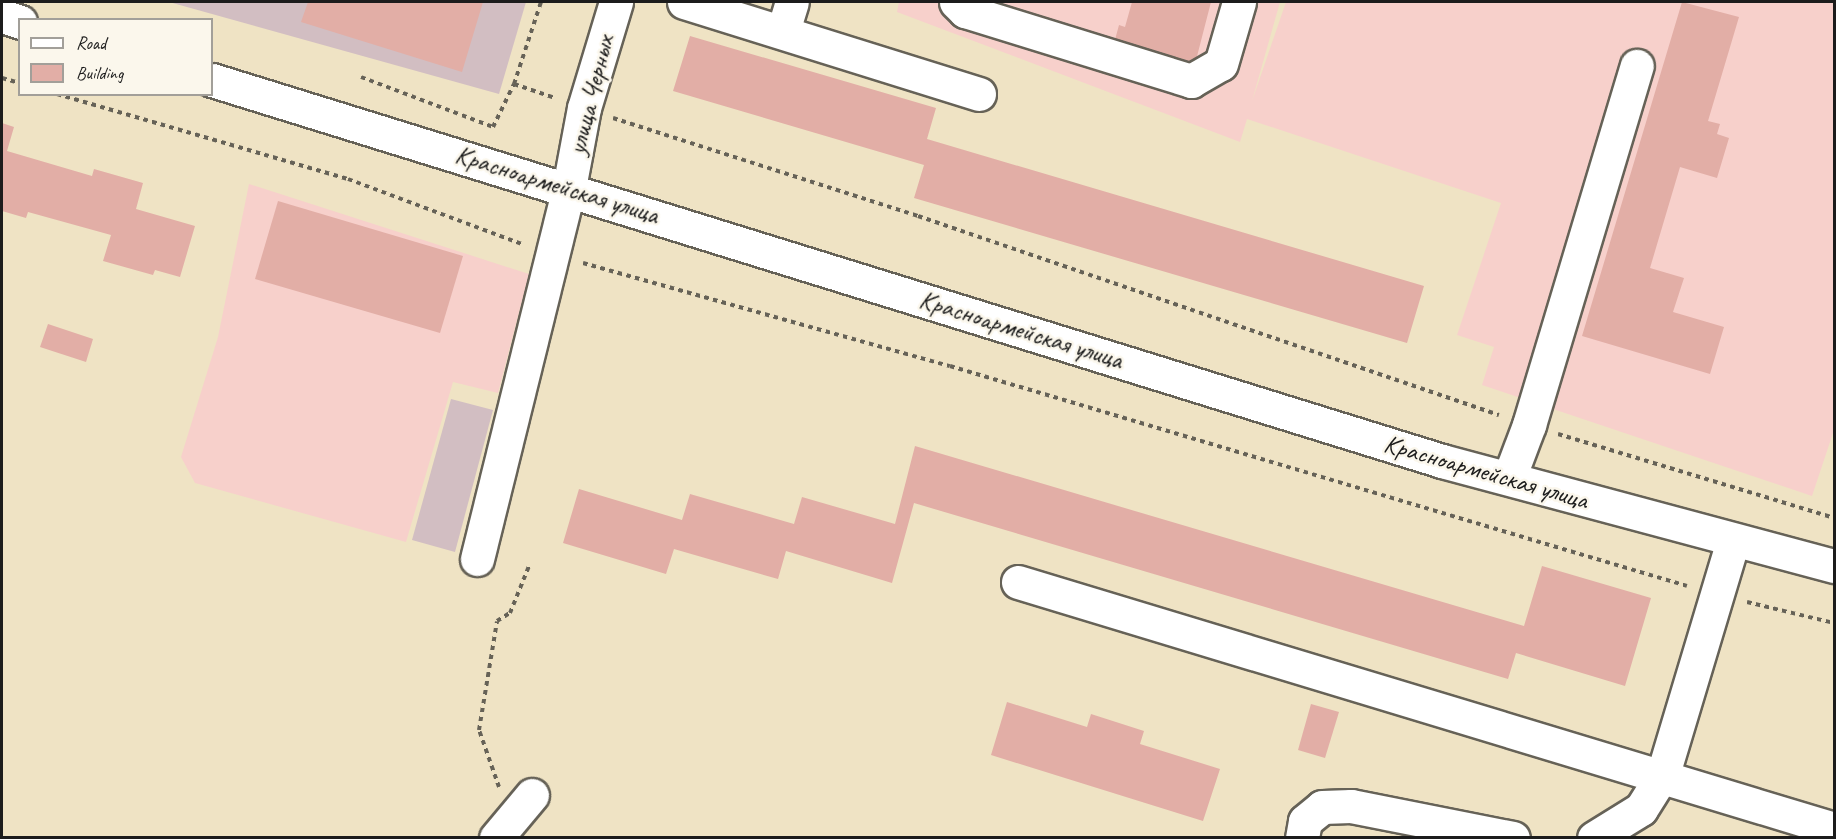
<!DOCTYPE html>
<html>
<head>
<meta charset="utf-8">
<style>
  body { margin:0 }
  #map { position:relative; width:1836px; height:839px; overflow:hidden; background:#efe3c4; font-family:Caveat,sans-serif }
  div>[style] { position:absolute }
  .built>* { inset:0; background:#f7d0cb }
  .industrial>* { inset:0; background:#d2bec2 }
  .building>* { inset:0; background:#e2aea6 }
  .path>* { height:4px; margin-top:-2px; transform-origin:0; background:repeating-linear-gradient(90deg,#666257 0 4.5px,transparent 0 9px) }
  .roads { filter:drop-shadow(2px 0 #666257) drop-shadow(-2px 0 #666257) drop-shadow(0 2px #666257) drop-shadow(0 -2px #666257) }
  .minor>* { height:33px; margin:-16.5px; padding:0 16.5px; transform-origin:16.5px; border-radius:16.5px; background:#fff }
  span { translate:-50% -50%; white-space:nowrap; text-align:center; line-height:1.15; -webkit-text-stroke:5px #fbf7ec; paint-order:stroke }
  .street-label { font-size:26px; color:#1c1c1c }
  .frame { position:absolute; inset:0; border:3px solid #1c1c1c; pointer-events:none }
  .legend { position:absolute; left:18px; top:18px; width:195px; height:78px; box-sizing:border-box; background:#fbf7ec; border:2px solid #a29f99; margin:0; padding:8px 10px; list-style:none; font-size:18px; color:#1c1c1c }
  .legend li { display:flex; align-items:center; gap:12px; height:30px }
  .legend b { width:30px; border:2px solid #a29f99 }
</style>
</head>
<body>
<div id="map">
  <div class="built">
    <i style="clip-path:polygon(899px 2px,1280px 2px,1252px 101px,1286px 2px,1834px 2px,1834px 430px,1812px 496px,1482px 385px,1494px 347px,1457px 335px,1501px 203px,1247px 119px,1240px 142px,897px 12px)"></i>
    <i style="clip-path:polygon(249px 184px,529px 274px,498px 393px,453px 382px,406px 542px,195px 483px,181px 457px,218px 337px)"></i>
  </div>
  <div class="industrial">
    <i style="clip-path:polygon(169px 2px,526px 2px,499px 94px)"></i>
    <i style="clip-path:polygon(451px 399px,493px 410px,455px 552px,412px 540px)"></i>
  </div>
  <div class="building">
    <i style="clip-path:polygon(308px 2px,483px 2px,462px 72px,301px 22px)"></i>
    <i style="clip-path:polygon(1132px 2px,1211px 2px,1194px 68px,1113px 47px,1119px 25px,1125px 27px)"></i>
    <i style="clip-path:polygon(1682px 2px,1739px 17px,1708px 121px,1720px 124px,1717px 134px,1729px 138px,1717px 178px,1680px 167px,1650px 268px,1684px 278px,1673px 312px,1724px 327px,1710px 374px,1582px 336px)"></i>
    <i style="clip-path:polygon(690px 36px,936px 108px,927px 139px,1424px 286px,1407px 343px,914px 198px,924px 165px,673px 91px)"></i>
    <i style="clip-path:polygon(2px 123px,14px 127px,7px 151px,92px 176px,94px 169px,143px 183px,136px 209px,195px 226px,180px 277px,155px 270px,153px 275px,103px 261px,111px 235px,28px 212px,26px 218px,2px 211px)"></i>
    <i style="clip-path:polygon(278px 201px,463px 256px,440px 333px,255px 279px)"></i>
    <i style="clip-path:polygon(48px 324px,93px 339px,86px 362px,40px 347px)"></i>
    <i style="clip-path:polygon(915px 446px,1524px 626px,1542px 566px,1651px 598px,1625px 686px,1516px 653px,1508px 679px,914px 503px,892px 583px,786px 551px,778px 579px,674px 549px,666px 574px,563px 543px,579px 489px,682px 520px,690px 494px,794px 524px,802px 497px,895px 524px)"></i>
    <i style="clip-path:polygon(1007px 702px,1087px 727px,1091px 714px,1144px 731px,1140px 744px,1220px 769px,1203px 821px,991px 755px)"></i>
    <i style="clip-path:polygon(1311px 704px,1339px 712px,1325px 758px,1298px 750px)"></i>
  </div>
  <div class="path">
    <i style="left:361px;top:77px;width:141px;rotate:20.7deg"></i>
    <i style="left:493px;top:127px;width:48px;rotate:-64deg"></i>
    <i style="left:514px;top:84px;width:43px;rotate:18.9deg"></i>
    <i style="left:2px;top:78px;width:19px;rotate:16deg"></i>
    <i style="left:514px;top:84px;width:86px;rotate:-71.8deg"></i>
    <i style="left:57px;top:94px;width:303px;rotate:16.3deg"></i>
    <i style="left:348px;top:179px;width:186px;rotate:20.5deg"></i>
    <i style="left:613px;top:118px;width:320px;rotate:17.8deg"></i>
    <i style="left:918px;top:216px;width:614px;rotate:18.91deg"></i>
    <i style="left:583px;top:263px;width:381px;rotate:15.7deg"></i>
    <i style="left:950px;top:366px;width:769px;rotate:16.62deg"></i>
    <i style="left:1558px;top:434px;width:288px;rotate:16.9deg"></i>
    <i style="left:1747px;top:602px;width:89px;rotate:13.6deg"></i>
    <i style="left:499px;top:787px;width:60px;rotate:-109.3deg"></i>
    <i style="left:479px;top:730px;width:110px;rotate:-80.6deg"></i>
    <i style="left:497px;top:621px;width:15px;rotate:-32deg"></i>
    <i style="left:510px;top:613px;width:51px;rotate:-68deg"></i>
  </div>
  <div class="roads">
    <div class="minor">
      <i style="left:684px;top:2px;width:309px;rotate:17.3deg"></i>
      <i style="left:956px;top:2px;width:13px;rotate:45deg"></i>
      <i style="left:965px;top:11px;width:237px;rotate:17.2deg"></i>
      <i style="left:1191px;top:81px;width:34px;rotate:-30deg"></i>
      <i style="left:1221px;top:64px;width:65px;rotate:-73.8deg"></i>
      <i style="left:2px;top:16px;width:19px;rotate:18deg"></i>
      <i style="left:783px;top:31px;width:30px;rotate:-73deg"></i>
      <i style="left:212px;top:80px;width:1288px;rotate:17.21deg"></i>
      <i style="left:1442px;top:461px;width:406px;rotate:15deg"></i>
      <i style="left:1509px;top:478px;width:57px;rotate:-69.3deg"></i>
      <i style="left:1529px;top:425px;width:375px;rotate:-73.3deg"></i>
      <i style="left:477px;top:559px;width:382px;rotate:-76.1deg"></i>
      <i style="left:569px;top:188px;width:81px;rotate:-79.4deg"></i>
      <i style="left:584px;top:108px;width:111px;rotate:-73.2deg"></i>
      <i style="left:1018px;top:582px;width:853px;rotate:16.84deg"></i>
      <i style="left:496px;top:838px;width:56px;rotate:-50.1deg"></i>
      <i style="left:1302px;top:838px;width:17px;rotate:-80deg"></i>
      <i style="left:1305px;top:821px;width:22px;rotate:-39deg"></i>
      <i style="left:1322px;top:807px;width:29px;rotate:-2deg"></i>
      <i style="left:1351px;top:806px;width:165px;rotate:11.2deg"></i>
      <i style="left:1594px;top:838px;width:55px;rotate:-31.7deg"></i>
      <i style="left:1641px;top:809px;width:41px;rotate:-57.8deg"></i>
      <i style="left:1663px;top:774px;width:244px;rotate:-73.3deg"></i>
    </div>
  </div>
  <div class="street-label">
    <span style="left:591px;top:95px;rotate:-76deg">улица Черных</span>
    <span style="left:557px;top:185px;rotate:17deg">Красноармейская улица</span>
    <span style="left:1021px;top:330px;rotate:17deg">Красноармейская улица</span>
    <span style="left:1486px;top:472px;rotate:16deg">Красноармейская улица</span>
  </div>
  <div class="frame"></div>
  <ul class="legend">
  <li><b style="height:8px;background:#fff"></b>Road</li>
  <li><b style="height:16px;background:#e2aea6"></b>Building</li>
  </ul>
</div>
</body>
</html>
